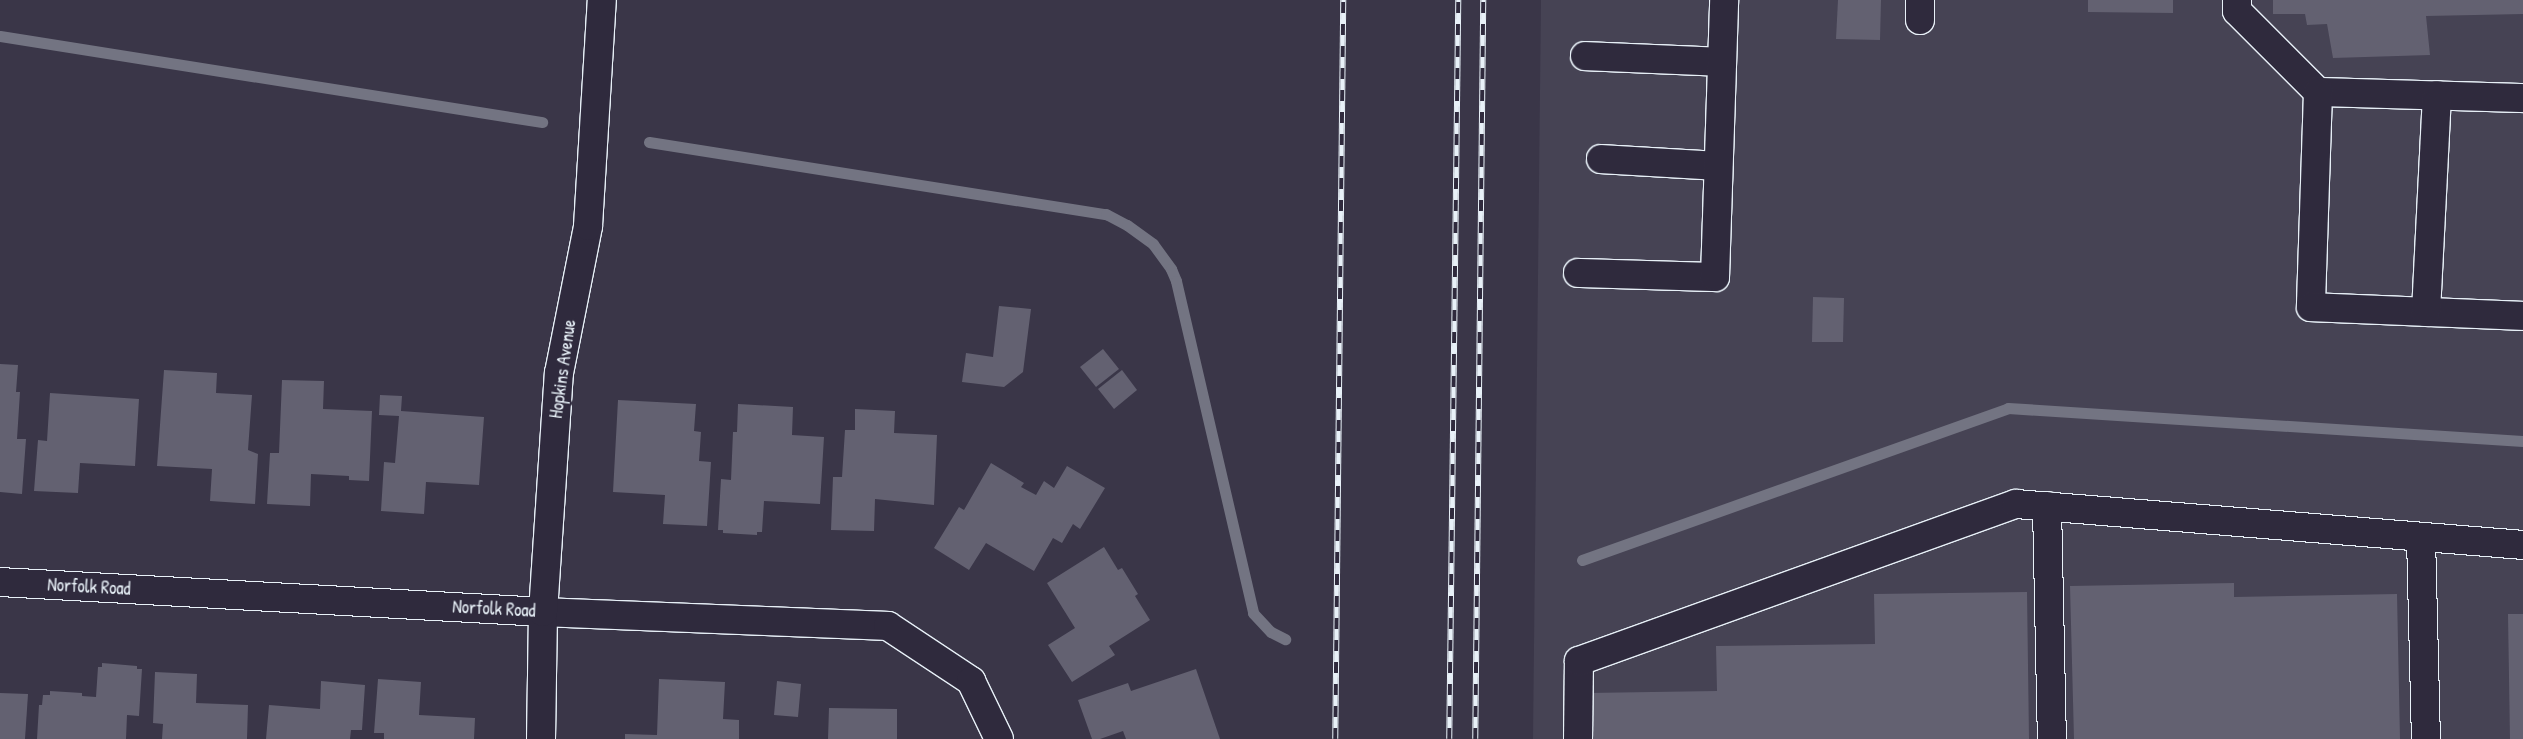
<!DOCTYPE html>
<html>
<head>
<meta charset="utf-8">
<style>
  body { margin:0 }
  #map { position:relative; width:2523px; height:739px; overflow:hidden; background:#3a3648; font-family:"Patrick Hand",sans-serif }
  div>[style] { position:absolute }
  .built>* { inset:0; background:#464354 }
  .stream>* { height:11px; margin:-5.5px; padding:0 5.5px; transform-origin:5.5px; border-radius:5.5px; background:#737482 }
  .building>* { inset:0; background:#636171 }
  .roads { filter:drop-shadow(1px 0 #e8f1f8) drop-shadow(-1px 0 #e8f1f8) drop-shadow(0 1px #e8f1f8) drop-shadow(0 -1px #e8f1f8) }
  .minor>* { height:28px; margin:-14px; padding:0 14px; transform-origin:14px; border-radius:14px; background:#2f2a3d }
  .rail>* { height:5.5px; margin-top:-2.75px; transform-origin:0; background:repeating-linear-gradient(90deg,#2f2a3d 0 11px,#e8f1f8 0 22px); box-sizing:border-box; border-block:1px solid #e8f1f8 }
  span { translate:-50% -50%; white-space:nowrap; text-align:center; line-height:1.15; -webkit-text-stroke:4.5px #2f2a3d; paint-order:stroke }
  .street-label { font-size:18px; color:#e8f1f8 }
</style>
</head>
<body>
<div id="map">
  <div class="built">
    <i style="clip-path:polygon(1541px 0,2523px 0,2523px 739px,1533px 739px)"></i>
  </div>
  <div class="stream">
    <i style="left:0;top:36px;width:549px;rotate:9.02deg"></i>
    <i style="left:649px;top:142px;width:463px;rotate:9deg"></i>
    <i style="left:1106px;top:214px;width:24px;rotate:28deg"></i>
    <i style="left:1127px;top:225px;width:32px;rotate:36deg"></i>
    <i style="left:1153px;top:244px;width:31px;rotate:54deg"></i>
    <i style="left:1171px;top:269px;width:13px;rotate:67deg"></i>
    <i style="left:1176px;top:281px;width:341px;rotate:76.9deg"></i>
    <i style="left:1253px;top:613px;width:26px;rotate:47deg"></i>
    <i style="left:1271px;top:632px;width:16px;rotate:27deg"></i>
    <i style="left:1582px;top:560px;width:452px;rotate:-19.6deg"></i>
    <i style="left:2008px;top:408px;width:516px;rotate:3.67deg"></i>
  </div>
  <div class="building">
    <i style="clip-path:polygon(1838px 0,1881px 0,1880px 40px,1836px 39px)"></i>
    <i style="clip-path:polygon(2088px 0,2173px 0,2173px 13px,2088px 12px)"></i>
    <i style="clip-path:polygon(2273px 0,2523px 0,2523px 14px,2426px 16px,2430px 55px,2333px 58px,2327px 24px,2307px 25px,2305px 14px,2273px 14px)"></i>
    <i style="clip-path:polygon(1813px 297px,1844px 298px,1843px 342px,1812px 342px)"></i>
    <i style="clip-path:polygon(999px 306px,1031px 309px,1023px 372px,1004px 387px,962px 382px,966px 353px,993px 357px)"></i>
    <i style="clip-path:polygon(1103px 349px,1119px 369px,1096px 387px,1080px 367px)"></i>
    <i style="clip-path:polygon(0 364px,18px 365px,16px 392px,20px 392px,17px 439px,26px 439px,22px 494px,0 492px)"></i>
    <i style="clip-path:polygon(164px 370px,217px 373px,216px 393px,252px 395px,248px 450px,258px 454px,255px 504px,210px 501px,212px 469px,157px 466px)"></i>
    <i style="clip-path:polygon(1122px 370px,1137px 390px,1114px 409px,1098px 389px)"></i>
    <i style="clip-path:polygon(282px 380px,324px 381px,323px 409px,372px 411px,369px 481px,349px 480px,349px 476px,311px 474px,310px 506px,267px 504px,270px 453px,279px 453px)"></i>
    <i style="clip-path:polygon(50px 393px,139px 399px,135px 466px,80px 463px,78px 493px,34px 491px,38px 440px,47px 441px)"></i>
    <i style="clip-path:polygon(380px 395px,402px 396px,401px 411px,484px 417px,479px 485px,426px 482px,424px 514px,381px 511px,384px 462px,395px 463px,399px 416px,379px 415px)"></i>
    <i style="clip-path:polygon(618px 400px,696px 404px,694px 431px,701px 432px,699px 461px,711px 462px,707px 526px,663px 524px,665px 495px,613px 492px)"></i>
    <i style="clip-path:polygon(738px 404px,793px 407px,792px 435px,824px 437px,820px 504px,764px 501px,762px 532px,757px 532px,757px 535px,723px 533px,723px 530px,718px 530px,721px 479px,731px 480px,733px 432px,737px 432px)"></i>
    <i style="clip-path:polygon(855px 409px,895px 411px,894px 433px,937px 435px,934px 505px,875px 499px,874px 531px,831px 530px,833px 477px,842px 477px,845px 430px,855px 430px)"></i>
    <i style="clip-path:polygon(991px 463px,1024px 483px,1021px 487px,1036px 495px,1044px 481px,1054px 488px,1067px 466px,1105px 488px,1080px 529px,1073px 524px,1062px 543px,1053px 538px,1034px 571px,986px 543px,969px 570px,934px 548px,959px 507px,964px 510px)"></i>
    <i style="clip-path:polygon(1104px 547px,1118px 570px,1122px 568px,1138px 594px,1135px 596px,1150px 620px,1109px 646px,1115px 655px,1072px 682px,1048px 645px,1075px 628px,1047px 583px)"></i>
    <i style="clip-path:polygon(2234px 583px,2234px 597px,2397px 594px,2400px 739px,2074px 739px,2070px 586px)"></i>
    <i style="clip-path:polygon(2027px 592px,2029px 739px,1589px 739px,1588px 693px,1717px 691px,1716px 646px,1875px 644px,1874px 594px)"></i>
    <i style="clip-path:polygon(2508px 614px,2523px 614px,2523px 739px,2510px 739px)"></i>
    <i style="clip-path:polygon(102px 663px,137px 666px,137px 669px,142px 669px,139px 716px,127px 715px,126px 739px,37px 739px,39px 705px,42px 705px,43px 695px,50px 695px,50px 691px,82px 693px,82px 696px,96px 697px,98px 667px,102px 667px)"></i>
    <i style="clip-path:polygon(1196px 669px,1220px 739px,1126px 739px,1123px 731px,1100px 739px,1092px 739px,1078px 700px,1128px 683px,1131px 691px)"></i>
    <i style="clip-path:polygon(155px 672px,197px 674px,196px 703px,248px 705px,247px 739px,162px 739px,163px 724px,153px 723px)"></i>
    <i style="clip-path:polygon(378px 679px,421px 682px,419px 715px,475px 718px,474px 739px,384px 739px,384px 733px,374px 733px)"></i>
    <i style="clip-path:polygon(659px 679px,725px 682px,723px 719px,739px 720px,739px 739px,625px 739px,625px 734px,657px 735px)"></i>
    <i style="clip-path:polygon(321px 681px,365px 685px,362px 730px,351px 730px,350px 739px,266px 739px,269px 705px,320px 709px)"></i>
    <i style="clip-path:polygon(777px 681px,801px 684px,798px 717px,774px 715px)"></i>
    <i style="clip-path:polygon(0 693px,28px 694px,25px 739px,0 739px)"></i>
    <i style="clip-path:polygon(829px 708px,897px 709px,897px 739px,828px 739px)"></i>
  </div>
  <div class="roads">
    <div class="minor">
      <i style="left:2237px;top:0;width:11px;rotate:90deg"></i>
      <i style="left:2237px;top:11px;width:115px;rotate:45deg"></i>
      <i style="left:1920px;top:20px;width:20px;rotate:-90deg"></i>
      <i style="left:1585px;top:56px;width:137px;rotate:2.5deg"></i>
      <i style="left:2523px;top:98px;width:205px;rotate:-178.3deg"></i>
      <i style="left:2318px;top:92px;width:215px;rotate:91.9deg"></i>
      <i style="left:2311px;top:307px;width:212px;rotate:2.4deg"></i>
      <i style="left:1601px;top:159px;width:117px;rotate:3.4deg"></i>
      <i style="left:1578px;top:273px;width:137px;rotate:1.7deg"></i>
      <i style="left:1715px;top:277px;width:277px;rotate:-88.1deg"></i>
      <i style="left:2426px;top:312px;width:217px;rotate:-87.1deg"></i>
      <i style="left:2047px;top:506px;width:233px;rotate:88.8deg"></i>
      <i style="left:2421px;top:537px;width:202px;rotate:88.6deg"></i>
      <i style="left:0;top:582px;width:544px;rotate:3.16deg"></i>
      <i style="left:543px;top:612px;width:345px;rotate:2.3deg"></i>
      <i style="left:888px;top:626px;width:100px;rotate:33.5deg"></i>
      <i style="left:971px;top:681px;width:64px;rotate:64.2deg"></i>
      <i style="left:541px;top:739px;width:127px;rotate:-89.1deg"></i>
      <i style="left:543px;top:612px;width:240px;rotate:-86.2deg"></i>
      <i style="left:559px;top:373px;width:150px;rotate:-78.8deg"></i>
      <i style="left:588px;top:226px;width:226px;rotate:-86.5deg"></i>
      <i style="left:1578px;top:739px;width:78px;rotate:-89.3deg"></i>
      <i style="left:1579px;top:661px;width:464px;rotate:-19.8deg"></i>
      <i style="left:2016px;top:504px;width:509px;rotate:4.62deg"></i>
    </div>
  </div>
  <div class="rail">
    <i style="left:1335px;top:739px;width:739px;rotate:-89.38deg"></i>
    <i style="left:1449px;top:739px;width:739px;rotate:-89.3deg"></i>
    <i style="left:1475px;top:739px;width:739px;rotate:-89.38deg"></i>
  </div>
  <div class="street-label">
    <span style="left:563px;top:369px;rotate:-82deg">Hopkins Avenue</span>
    <span style="left:89px;top:587px;rotate:3deg">Norfolk Road</span>
    <span style="left:494px;top:609px;rotate:3deg">Norfolk Road</span>
  </div>
</div>
</body>
</html>
